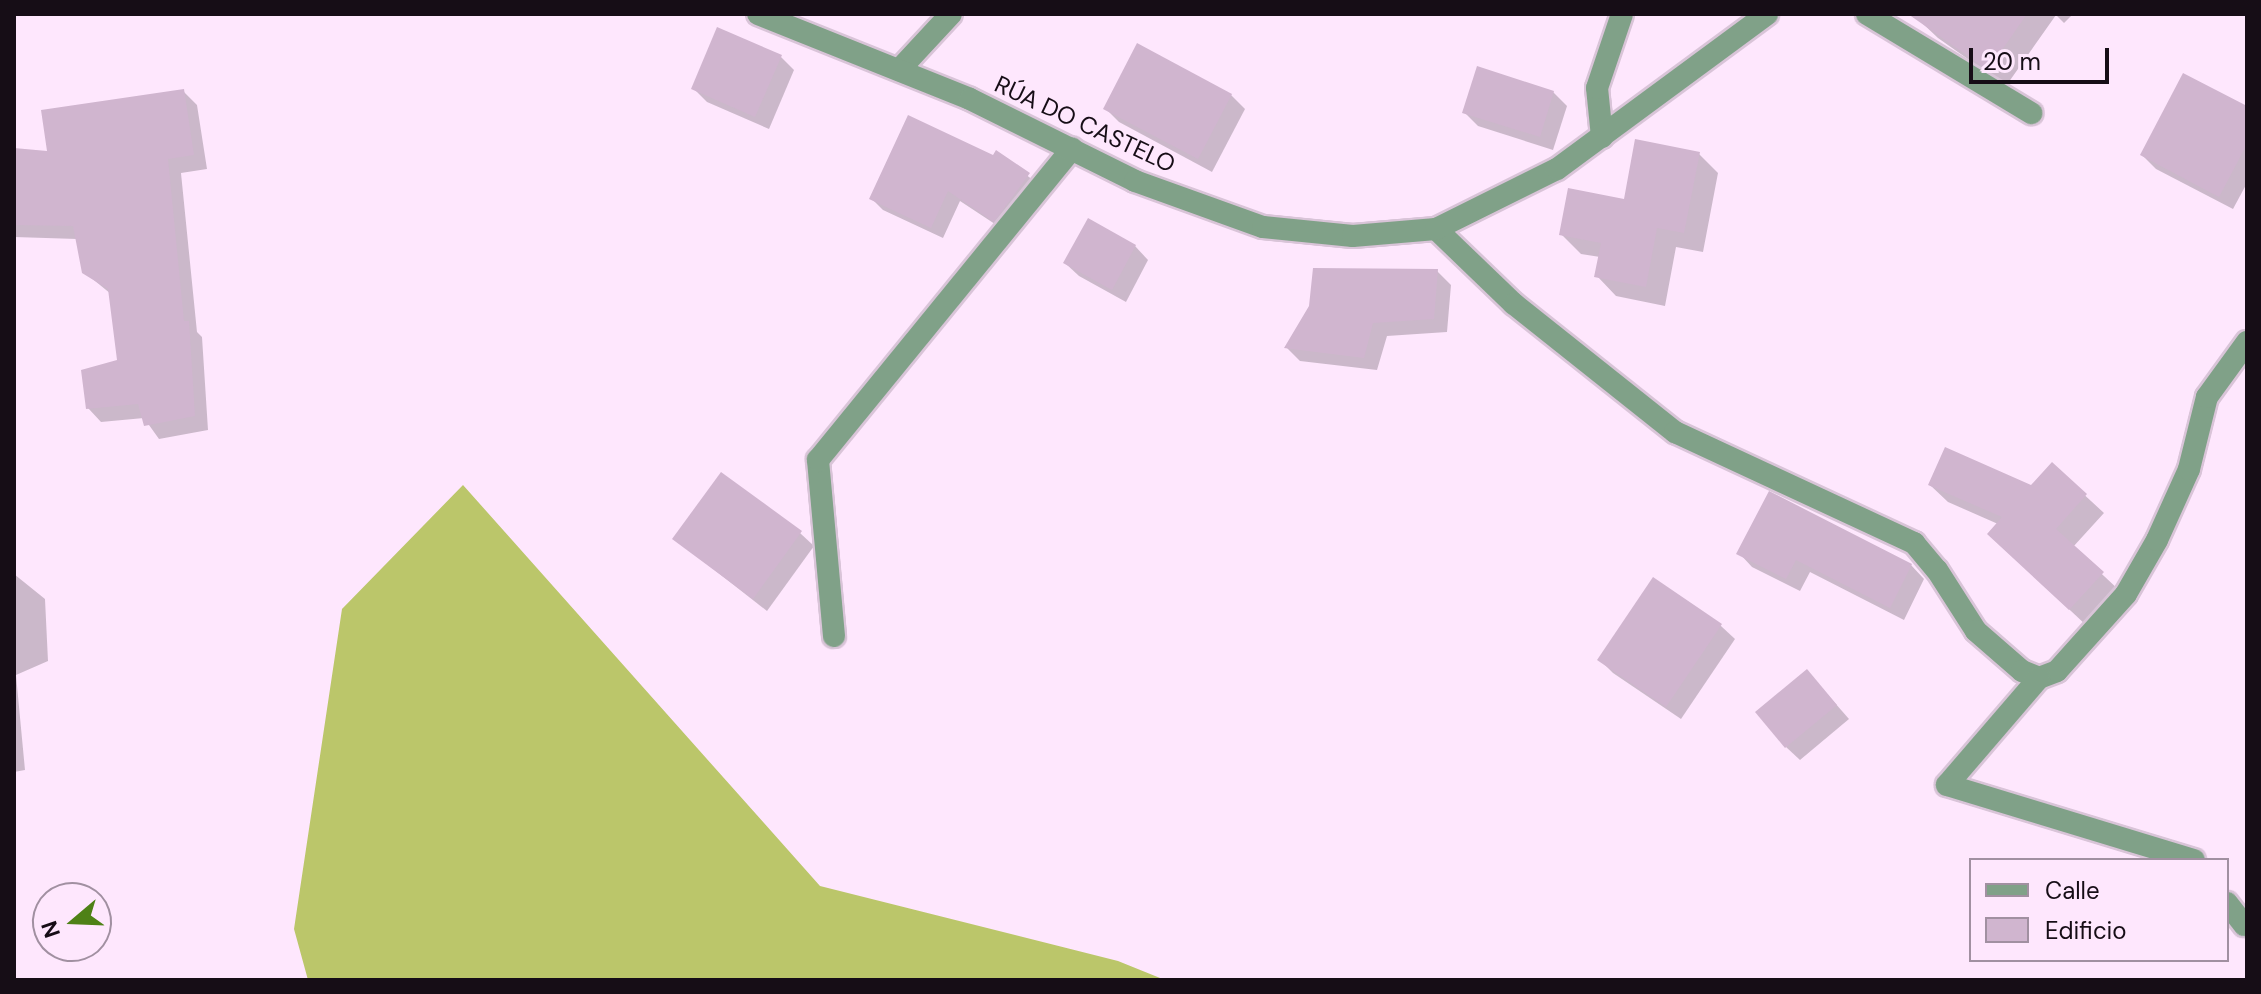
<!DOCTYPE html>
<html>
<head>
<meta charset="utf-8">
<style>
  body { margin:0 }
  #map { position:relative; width:2261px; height:994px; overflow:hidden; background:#fee7fd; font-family:"DM Sans",sans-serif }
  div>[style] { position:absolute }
  .forest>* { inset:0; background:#bbc66a }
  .shadow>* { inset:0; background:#0003 }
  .building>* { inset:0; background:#d0b5cf }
  .roads { filter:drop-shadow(2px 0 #d9c4d8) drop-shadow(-2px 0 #d9c4d8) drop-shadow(0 2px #d9c4d8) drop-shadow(0 -2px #d9c4d8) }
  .minor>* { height:22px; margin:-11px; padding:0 11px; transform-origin:11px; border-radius:11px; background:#80a188 }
  .tertiary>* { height:22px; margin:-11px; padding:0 11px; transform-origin:11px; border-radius:11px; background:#80a188 }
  span { translate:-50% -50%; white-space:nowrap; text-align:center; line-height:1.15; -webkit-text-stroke:6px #fee7fd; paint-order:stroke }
  .street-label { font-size:24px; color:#160d16 }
  .frame { position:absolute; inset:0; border:16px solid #160d16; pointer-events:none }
  .legend { position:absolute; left:1969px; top:858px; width:260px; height:104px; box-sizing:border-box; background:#fee7fd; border:2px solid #a190a1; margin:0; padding:10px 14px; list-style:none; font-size:24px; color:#160d16 }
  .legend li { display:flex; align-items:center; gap:16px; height:40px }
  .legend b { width:40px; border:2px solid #a190a1 }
  .north { position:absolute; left:32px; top:882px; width:80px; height:80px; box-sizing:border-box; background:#fee7fd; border:2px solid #a190a1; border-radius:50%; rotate:251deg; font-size:22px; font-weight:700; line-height:32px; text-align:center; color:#160d16 }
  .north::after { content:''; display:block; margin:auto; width:28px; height:36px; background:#4e8116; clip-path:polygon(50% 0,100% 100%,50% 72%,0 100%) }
  .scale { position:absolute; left:1969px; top:48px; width:140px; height:36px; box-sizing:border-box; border:4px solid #160d16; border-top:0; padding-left:10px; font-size:24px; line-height:28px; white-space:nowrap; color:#160d16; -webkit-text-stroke:6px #fee7fd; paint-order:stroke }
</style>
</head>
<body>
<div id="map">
  <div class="forest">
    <i style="clip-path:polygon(463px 485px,820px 886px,1118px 961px,1165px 980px,308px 980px,294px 929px,342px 609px)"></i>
  </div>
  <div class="shadow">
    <i style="clip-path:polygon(1925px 14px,2073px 14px,2064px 23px,2056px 15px,2006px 86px,1938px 38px,1920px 21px)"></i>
    <i style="clip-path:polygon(781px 57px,794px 70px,769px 129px,707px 102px,693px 88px)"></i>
    <i style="clip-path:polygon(183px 91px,197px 105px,207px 169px,181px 173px,197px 332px,202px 337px,208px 430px,159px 439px,144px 418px,101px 422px,88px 408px,119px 361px,111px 294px,84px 272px,77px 239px,14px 237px,14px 150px,50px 153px)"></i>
    <i style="clip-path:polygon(1553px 92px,1567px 106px,1553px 150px,1478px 126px,1464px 112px)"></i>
    <i style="clip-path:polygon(1231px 95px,1245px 109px,1212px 172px,1119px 122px,1105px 108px)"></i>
    <i style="clip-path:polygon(2247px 109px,2247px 183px,2233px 209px,2156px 169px,2142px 155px)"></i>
    <i style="clip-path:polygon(997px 153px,1041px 186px,1007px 232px,960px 201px,943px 238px,883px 210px,871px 198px,994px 157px)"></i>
    <i style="clip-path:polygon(1699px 154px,1718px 173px,1703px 252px,1676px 247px,1665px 306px,1616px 296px,1597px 276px,1600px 257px,1581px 254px,1561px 234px,1625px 201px)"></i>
    <i style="clip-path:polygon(1135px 246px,1148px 260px,1126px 302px,1079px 276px,1065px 263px)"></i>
    <i style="clip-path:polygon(1437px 271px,1451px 285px,1447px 332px,1387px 336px,1377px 370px,1300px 361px,1287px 348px)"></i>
    <i style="clip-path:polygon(2052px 465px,2104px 513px,2073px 547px,2120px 591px,2087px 626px,2007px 551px,1998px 524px,1948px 502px,1930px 485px,2032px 488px)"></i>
    <i style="clip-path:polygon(800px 533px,814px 546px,767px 611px,675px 539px)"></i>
    <i style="clip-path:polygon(1739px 553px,1911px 565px,1924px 579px,1904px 620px,1810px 572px,1800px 591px,1752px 567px)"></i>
    <i style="clip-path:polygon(14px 574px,45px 599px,48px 661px,16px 675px,25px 770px,14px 772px)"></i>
    <i style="clip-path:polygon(1654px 580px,1721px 626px,1735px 639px,1681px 719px,1613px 673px,1600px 660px)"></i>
    <i style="clip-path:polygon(1807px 671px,1849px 719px,1800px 760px,1786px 747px)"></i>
  </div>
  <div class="building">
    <i style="clip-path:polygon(1908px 14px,2027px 14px,1988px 70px)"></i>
    <i style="clip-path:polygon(717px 27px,782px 55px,755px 117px,691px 89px)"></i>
    <i style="clip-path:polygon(1137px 43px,1232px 94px,1198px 159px,1103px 109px)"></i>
    <i style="clip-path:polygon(1477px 66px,1554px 91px,1540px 137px,1462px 113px)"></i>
    <i style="clip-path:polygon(2183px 73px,2247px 106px,2247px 144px,2219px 197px,2140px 155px)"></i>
    <i style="clip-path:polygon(184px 89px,194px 155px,168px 159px,184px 321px,189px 321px,195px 416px,144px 426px,138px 404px,86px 409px,81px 370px,117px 360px,108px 289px,82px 273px,73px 226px,14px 225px,14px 148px,47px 151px,41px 110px)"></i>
    <i style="clip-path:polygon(908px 115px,993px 155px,996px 150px,1030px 173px,994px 222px,948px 191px,931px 228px,869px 199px)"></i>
    <i style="clip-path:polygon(1635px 139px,1700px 152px,1684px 233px,1657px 228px,1646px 287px,1594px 277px,1601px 243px,1559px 235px,1568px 188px,1624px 199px)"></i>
    <i style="clip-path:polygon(1088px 218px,1136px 245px,1112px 290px,1063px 263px)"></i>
    <i style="clip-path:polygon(1313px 268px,1438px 269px,1434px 319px,1373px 323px,1364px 358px,1284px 348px,1309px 306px)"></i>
    <i style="clip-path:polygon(1945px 447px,2031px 485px,2052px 462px,2087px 494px,2056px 529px,2104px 572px,2069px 610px,1987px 534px,2002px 517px,1928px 485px)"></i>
    <i style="clip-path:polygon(721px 472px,802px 531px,753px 599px,672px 539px)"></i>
    <i style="clip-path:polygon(1769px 491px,1912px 564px,1890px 608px,1796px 560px,1786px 579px,1736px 554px)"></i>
    <i style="clip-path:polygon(1653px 577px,1722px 624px,1666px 707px,1597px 660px)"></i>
    <i style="clip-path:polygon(1807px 669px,1837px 705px,1785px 748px,1755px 712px)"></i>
  </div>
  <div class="roads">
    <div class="minor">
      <i style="left:1867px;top:14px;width:192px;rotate:31.1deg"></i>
      <i style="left:899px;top:70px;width:76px;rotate:-47.1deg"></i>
      <i style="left:1602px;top:137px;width:49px;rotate:-95.8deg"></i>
      <i style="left:1597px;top:88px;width:78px;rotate:-71.3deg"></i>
      <i style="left:1436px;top:229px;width:108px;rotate:43.9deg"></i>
      <i style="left:1514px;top:304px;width:206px;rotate:38.5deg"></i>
      <i style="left:1675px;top:432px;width:264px;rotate:24.9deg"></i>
      <i style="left:1914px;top:543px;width:35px;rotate:50deg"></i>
      <i style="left:1937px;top:570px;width:72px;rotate:57.4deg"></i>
      <i style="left:1976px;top:631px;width:61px;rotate:41deg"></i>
      <i style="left:2022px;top:671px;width:18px;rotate:22deg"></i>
      <i style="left:2039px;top:678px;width:19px;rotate:-21deg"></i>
      <i style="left:2057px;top:671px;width:103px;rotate:-48.1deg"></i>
      <i style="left:2126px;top:594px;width:62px;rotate:-60.1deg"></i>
      <i style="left:2157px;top:540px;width:78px;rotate:-65.7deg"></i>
      <i style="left:2189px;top:469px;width:74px;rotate:-76deg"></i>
      <i style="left:2207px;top:397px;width:68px;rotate:-54deg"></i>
      <i style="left:834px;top:636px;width:177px;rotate:-95.2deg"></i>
      <i style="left:818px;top:460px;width:402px;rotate:-50.8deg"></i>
      <i style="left:2039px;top:678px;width:141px;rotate:130.7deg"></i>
      <i style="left:1947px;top:785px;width:258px;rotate:16.9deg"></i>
      <i style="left:2227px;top:903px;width:28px;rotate:52deg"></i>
    </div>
    <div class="tertiary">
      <i style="left:758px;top:14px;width:228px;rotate:21.8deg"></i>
      <i style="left:970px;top:99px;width:184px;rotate:26.4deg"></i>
      <i style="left:1135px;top:181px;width:136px;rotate:19.8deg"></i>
      <i style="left:1263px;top:227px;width:90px;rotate:5.7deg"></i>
      <i style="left:1353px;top:236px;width:83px;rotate:-4.8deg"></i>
      <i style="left:1436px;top:229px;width:135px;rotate:-26.4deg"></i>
      <i style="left:1557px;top:169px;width:261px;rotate:-36.4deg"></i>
    </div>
  </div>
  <div class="street-label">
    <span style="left:1085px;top:124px;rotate:25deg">RÚA DO CASTELO</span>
  </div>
  <div class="frame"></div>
  <ul class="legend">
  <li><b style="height:10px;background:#80a188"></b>Calle</li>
  <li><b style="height:22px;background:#d0b5cf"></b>Edificio</li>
  </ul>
  <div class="north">N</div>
  <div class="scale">20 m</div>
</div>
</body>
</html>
